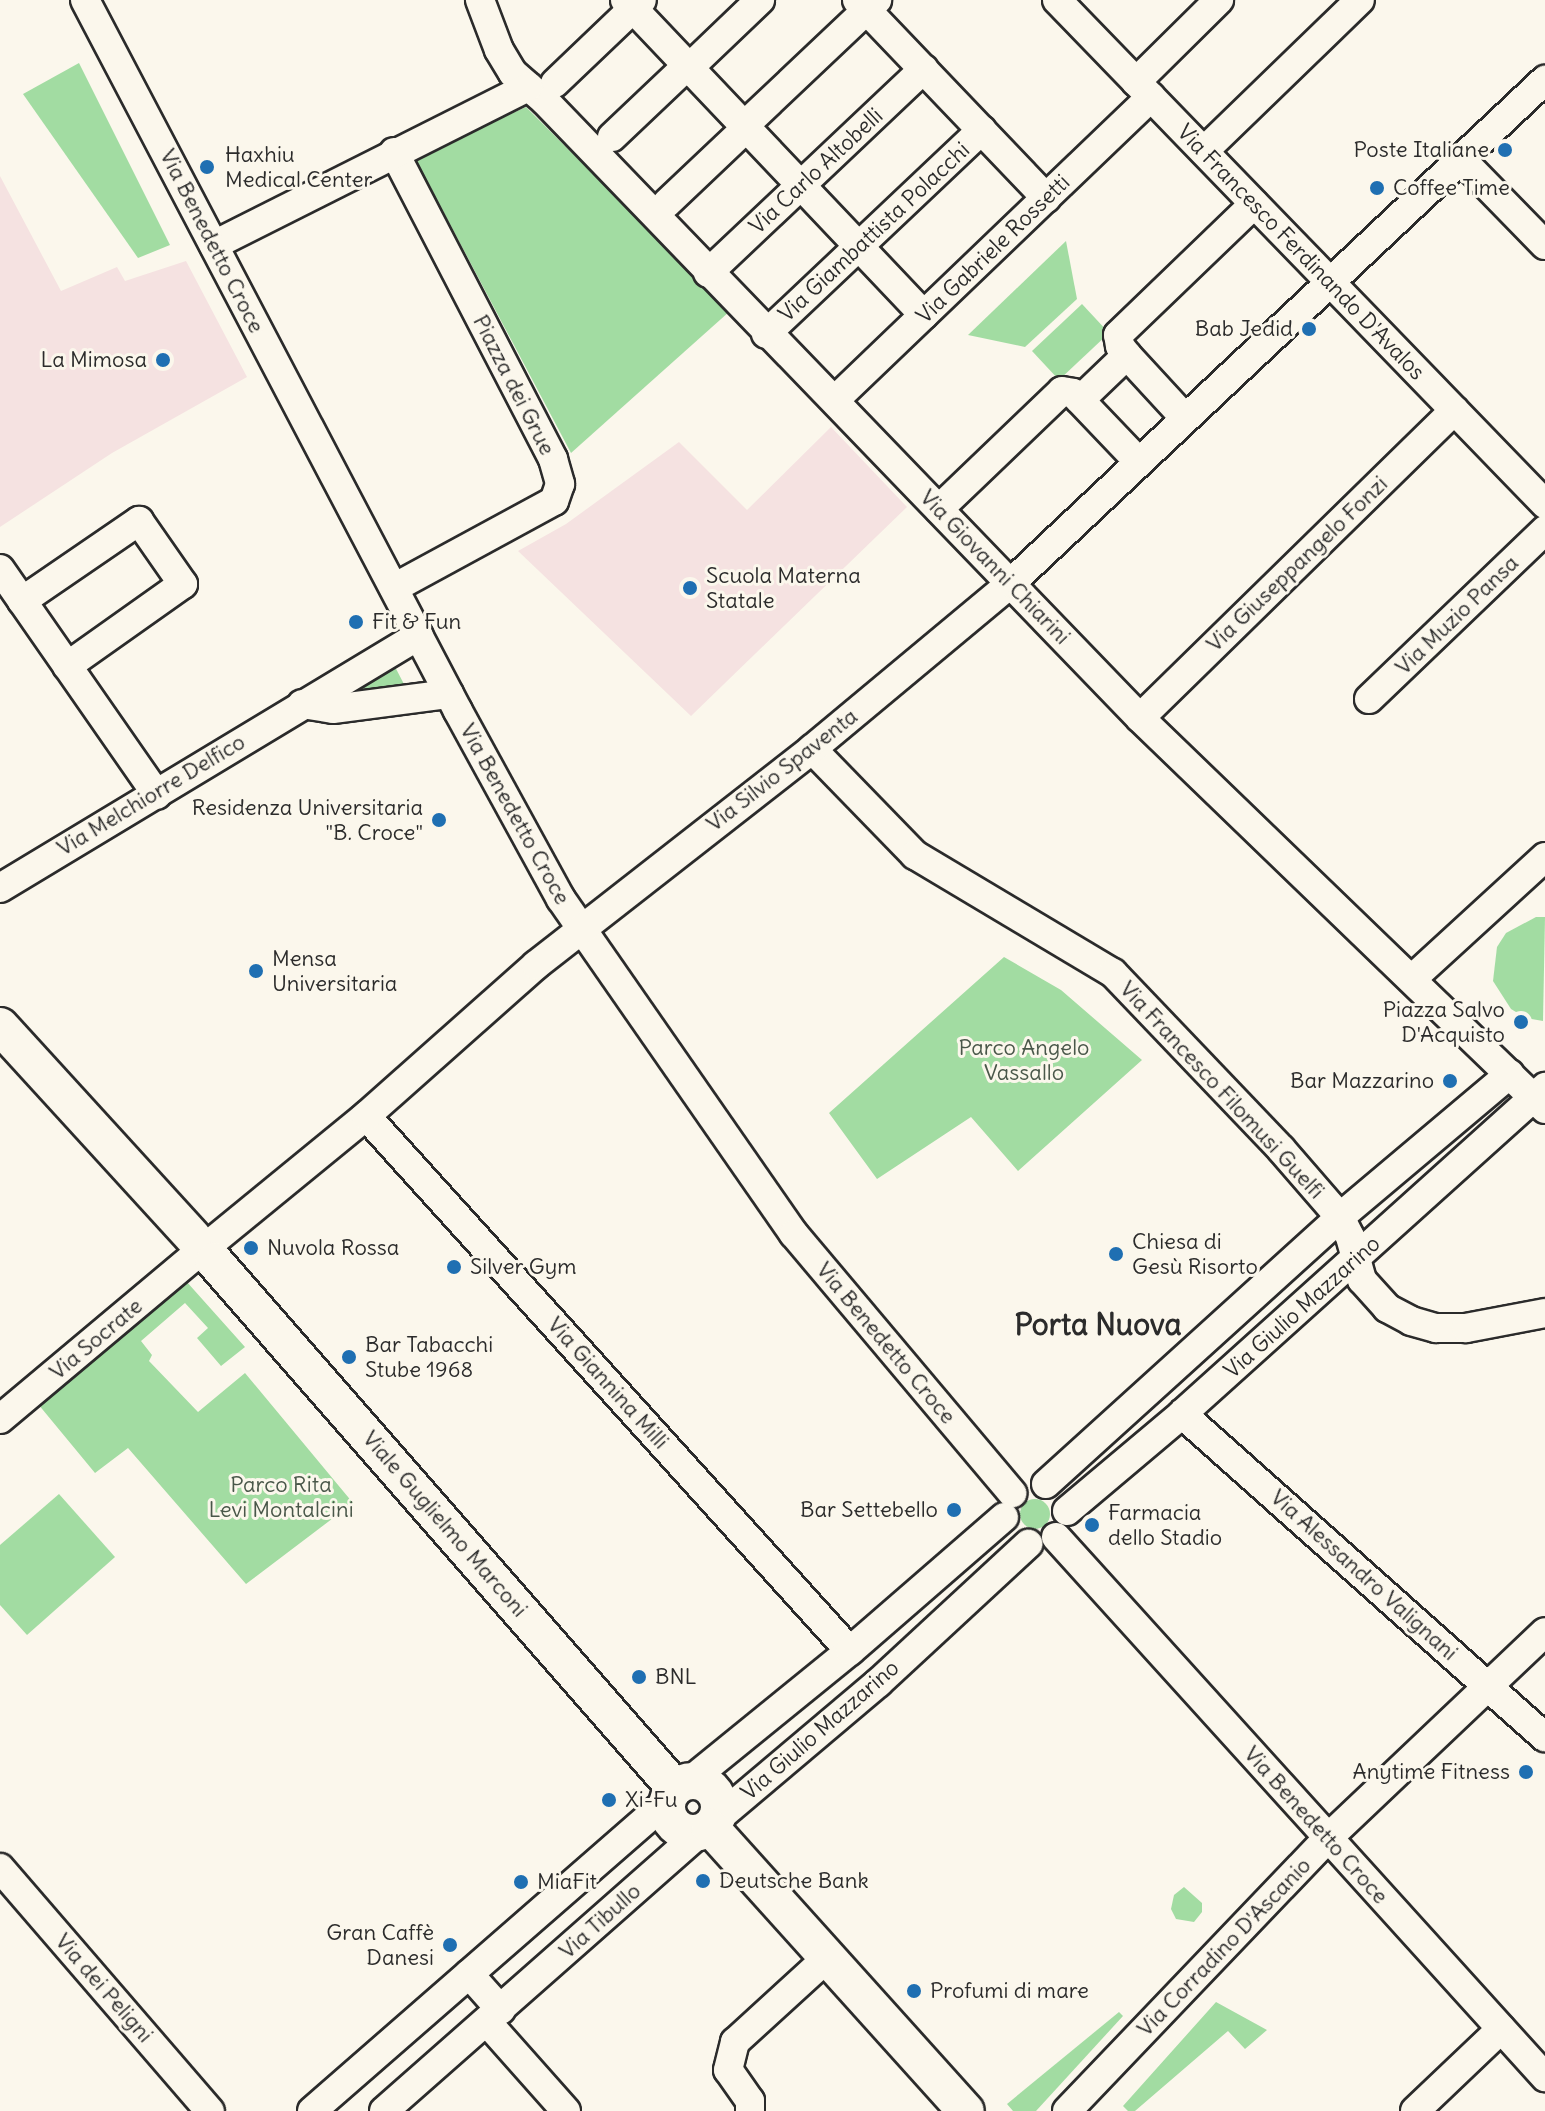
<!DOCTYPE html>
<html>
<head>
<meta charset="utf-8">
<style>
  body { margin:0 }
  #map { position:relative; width:1545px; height:2111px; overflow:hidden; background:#fbf7ec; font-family:Delius,sans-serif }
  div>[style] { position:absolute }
  .built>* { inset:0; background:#f5e2e1 }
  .green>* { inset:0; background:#a2dca2 }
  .round { border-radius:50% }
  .roads { filter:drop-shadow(2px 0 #2b2b2b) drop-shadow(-2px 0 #2b2b2b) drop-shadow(0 2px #2b2b2b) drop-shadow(0 -2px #2b2b2b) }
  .minor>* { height:28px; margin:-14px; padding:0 14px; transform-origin:14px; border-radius:14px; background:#fbf7ec }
  .major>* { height:36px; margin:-18px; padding:0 18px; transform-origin:18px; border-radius:18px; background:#fbf7ec }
  .major>.ring { margin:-18px; padding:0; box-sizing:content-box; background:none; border:36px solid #fbf7ec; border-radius:50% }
  .dots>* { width:22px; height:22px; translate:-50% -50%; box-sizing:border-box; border:4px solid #fbf7ec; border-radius:50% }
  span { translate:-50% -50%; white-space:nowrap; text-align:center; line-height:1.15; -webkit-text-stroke:6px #fbf7ec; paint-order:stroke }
  .poi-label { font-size:22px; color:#2b2b2b }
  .right { translate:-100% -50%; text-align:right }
  .left { translate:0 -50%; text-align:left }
  .street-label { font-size:22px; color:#2b2b2b }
  .park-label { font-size:22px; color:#495749 }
  .district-label { font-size:30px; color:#2b2b2b; font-weight:700 }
</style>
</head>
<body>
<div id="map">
  <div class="built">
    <i style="clip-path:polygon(0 176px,61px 291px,117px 267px,125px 281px,186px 261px,247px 377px,112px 453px,0 527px)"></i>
    <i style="clip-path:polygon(831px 427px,907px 507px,691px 716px,518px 551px,566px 524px,679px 442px,747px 510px)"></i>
  </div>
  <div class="green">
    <i style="clip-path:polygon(79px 63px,170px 245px,138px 258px,23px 94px)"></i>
    <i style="clip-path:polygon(526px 107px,730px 311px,571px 453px,415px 158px)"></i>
    <i style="clip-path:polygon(1066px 241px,1077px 299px,1025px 347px,968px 335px)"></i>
    <i style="clip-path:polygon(1082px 304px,1109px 333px,1059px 380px,1032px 351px)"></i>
    <i style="clip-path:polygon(393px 663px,406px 688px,337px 701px)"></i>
    <i style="clip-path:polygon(1536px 917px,1545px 917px,1543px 1021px,1526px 1018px,1511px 1009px,1493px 981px,1497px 947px,1506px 933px)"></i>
    <i style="clip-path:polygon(1004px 957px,1061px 990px,1142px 1060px,1018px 1171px,971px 1117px,877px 1179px,829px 1113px)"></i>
    <i style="clip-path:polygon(186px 1281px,245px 1347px,221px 1366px,197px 1338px,208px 1328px,185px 1303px,141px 1341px,152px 1355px,149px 1361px,198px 1412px,245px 1373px,353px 1503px,246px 1584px,128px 1448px,95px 1473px,38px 1404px)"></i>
    <i style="clip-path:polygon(59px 1494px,115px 1557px,27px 1635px,0 1605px,0 1545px)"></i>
    <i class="round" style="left:1020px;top:1499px;width:30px;height:30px"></i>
    <i style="clip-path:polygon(1184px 1887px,1202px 1903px,1202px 1912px,1194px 1922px,1176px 1919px,1171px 1909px,1174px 1895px)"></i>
    <i style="clip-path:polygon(1216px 2002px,1267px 2030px,1245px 2049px,1228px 2031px,1135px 2111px,1128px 2111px,1123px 2106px)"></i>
    <i style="clip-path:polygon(1119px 2012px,1123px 2016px,1036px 2111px,1013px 2111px,1007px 2104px)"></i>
  </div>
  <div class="roads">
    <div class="minor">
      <i style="left:85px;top:0;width:803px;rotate:62.32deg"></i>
      <i style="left:458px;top:711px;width:214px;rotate:61.3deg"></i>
      <i style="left:561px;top:899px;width:408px;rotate:55.2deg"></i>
      <i style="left:794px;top:1234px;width:339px;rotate:49.9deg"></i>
      <i style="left:480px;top:0;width:53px;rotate:69.2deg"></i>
      <i style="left:499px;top:50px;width:27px;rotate:59deg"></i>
      <i style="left:513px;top:73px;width:43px;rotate:41.2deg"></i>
      <i style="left:545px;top:101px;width:857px;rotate:46.04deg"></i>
      <i style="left:1140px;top:718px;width:563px;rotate:43.99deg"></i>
      <i style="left:625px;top:0;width:434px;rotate:46.5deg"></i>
      <i style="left:857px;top:0;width:274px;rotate:46.3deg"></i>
      <i style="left:1057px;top:0;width:702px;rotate:45.92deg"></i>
      <i style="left:690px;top:67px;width:97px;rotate:-43.7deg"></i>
      <i style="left:1136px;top:82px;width:117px;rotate:-44.7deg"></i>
      <i style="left:555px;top:83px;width:120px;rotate:-43.7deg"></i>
      <i style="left:745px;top:125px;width:182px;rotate:-43.4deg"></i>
      <i style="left:612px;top:137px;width:105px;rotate:-43.5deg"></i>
      <i style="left:1204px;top:151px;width:217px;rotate:-44.1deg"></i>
      <i style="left:394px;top:152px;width:346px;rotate:62.6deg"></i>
      <i style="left:553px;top:459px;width:26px;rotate:74deg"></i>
      <i style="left:560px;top:484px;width:18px;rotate:109deg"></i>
      <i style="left:554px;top:501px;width:182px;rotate:151.5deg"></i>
      <i style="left:1461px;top:159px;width:120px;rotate:45.7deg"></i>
      <i style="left:667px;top:203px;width:110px;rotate:-43.5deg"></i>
      <i style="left:214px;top:245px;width:352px;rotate:-26.7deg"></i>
      <i style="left:708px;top:273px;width:297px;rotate:-43.4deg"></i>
      <i style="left:766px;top:334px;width:297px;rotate:-43.4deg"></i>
      <i style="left:835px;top:400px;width:438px;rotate:-43.8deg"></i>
      <i style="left:1080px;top:400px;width:65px;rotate:-43.8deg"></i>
      <i style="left:1184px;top:417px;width:84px;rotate:-132.6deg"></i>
      <i style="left:1127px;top:355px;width:11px;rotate:-128deg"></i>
      <i style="left:1120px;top:346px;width:11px;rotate:-100deg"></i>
      <i style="left:1118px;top:335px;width:189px;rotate:-43.9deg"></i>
      <i style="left:939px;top:509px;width:170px;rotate:-43.8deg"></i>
      <i style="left:1062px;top:391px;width:11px;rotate:10deg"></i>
      <i style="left:1073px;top:393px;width:93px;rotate:46.3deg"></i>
      <i style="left:0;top:569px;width:275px;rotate:55.2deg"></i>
      <i style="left:22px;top:601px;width:142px;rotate:-34.4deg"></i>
      <i style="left:139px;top:521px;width:77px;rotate:55.1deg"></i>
      <i style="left:183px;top:584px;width:142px;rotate:144.7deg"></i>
      <i style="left:1369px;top:699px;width:244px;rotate:-43.8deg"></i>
      <i style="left:302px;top:704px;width:31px;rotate:9deg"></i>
      <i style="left:333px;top:709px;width:117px;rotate:-7.4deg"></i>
      <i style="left:1140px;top:718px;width:440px;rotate:-44.4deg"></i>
      <i style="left:812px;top:749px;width:148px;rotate:45.8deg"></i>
      <i style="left:915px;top:855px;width:230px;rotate:30.8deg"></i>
      <i style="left:1113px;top:973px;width:243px;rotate:46.3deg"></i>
      <i style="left:1281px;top:1149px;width:90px;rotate:49.1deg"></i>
      <i style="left:1340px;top:1217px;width:22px;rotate:63deg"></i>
      <i style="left:1350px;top:1237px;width:45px;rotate:74.4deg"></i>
      <i style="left:1362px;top:1280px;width:38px;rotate:48deg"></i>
      <i style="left:1387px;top:1308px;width:27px;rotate:28deg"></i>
      <i style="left:1411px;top:1321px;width:26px;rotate:16deg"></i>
      <i style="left:1436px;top:1328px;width:30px"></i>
      <i style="left:1466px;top:1328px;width:80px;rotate:-10.8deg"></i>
      <i style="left:0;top:888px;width:489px;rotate:-31.1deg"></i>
      <i style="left:1413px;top:978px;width:179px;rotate:-42.5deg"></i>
      <i style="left:366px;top:1116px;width:721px;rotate:47.87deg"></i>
      <i style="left:217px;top:1238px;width:193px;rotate:-39.3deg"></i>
      <i style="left:366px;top:1116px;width:227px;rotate:-41.6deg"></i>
      <i style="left:536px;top:965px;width:350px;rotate:-38deg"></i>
      <i style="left:812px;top:749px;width:259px;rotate:-39.8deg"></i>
      <i style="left:1011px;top:583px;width:734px;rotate:-43.29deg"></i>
      <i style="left:1182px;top:1414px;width:486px;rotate:41.7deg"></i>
      <i style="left:0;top:1419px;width:251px;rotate:-40deg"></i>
      <i style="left:1046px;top:1484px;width:397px;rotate:-42.2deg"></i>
      <i style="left:1340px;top:1217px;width:222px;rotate:-40.1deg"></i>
      <i style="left:1067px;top:1511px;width:150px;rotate:-40.1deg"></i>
      <i style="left:1182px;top:1414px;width:489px;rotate:-42deg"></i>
      <i style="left:1056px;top:1537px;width:729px;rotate:47.84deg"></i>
      <i style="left:691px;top:1780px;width:205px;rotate:-39.1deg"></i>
      <i style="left:850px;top:1651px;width:204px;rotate:-41deg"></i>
      <i style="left:717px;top:1819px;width:211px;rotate:-40.2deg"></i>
      <i style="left:878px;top:1683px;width:205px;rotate:-42.8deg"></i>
      <i style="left:0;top:1868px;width:321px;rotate:49.2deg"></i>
      <i style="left:469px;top:1974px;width:48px;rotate:48.4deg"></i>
      <i style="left:487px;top:2022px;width:119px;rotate:48.4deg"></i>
      <i style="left:312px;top:2111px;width:471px;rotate:-41.1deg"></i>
      <i style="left:384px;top:2111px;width:420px;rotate:-41.4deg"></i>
      <i style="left:750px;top:2111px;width:10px;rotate:-90deg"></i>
      <i style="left:750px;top:2101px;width:38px;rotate:-125deg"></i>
      <i style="left:728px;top:2070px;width:29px;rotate:-76deg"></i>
      <i style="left:735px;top:2042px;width:125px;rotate:-42.4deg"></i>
      <i style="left:1067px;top:2111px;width:378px;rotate:-46.3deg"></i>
      <i style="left:1328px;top:1838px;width:299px;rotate:-43.5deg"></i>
      <i style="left:1415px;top:2111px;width:119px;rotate:-43.6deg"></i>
    </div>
    <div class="major">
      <i style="left:0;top:1026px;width:286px;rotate:47.6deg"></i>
      <i style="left:214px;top:1261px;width:700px;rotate:48.82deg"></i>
      <i class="ring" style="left:667px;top:1781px;width:16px;height:16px"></i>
      <i style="left:710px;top:1827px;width:382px;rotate:48deg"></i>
    </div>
  </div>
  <div class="dots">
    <i style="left:1505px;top:150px;background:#1f6fb2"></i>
    <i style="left:207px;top:167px;background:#1f6fb2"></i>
    <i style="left:1377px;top:188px;background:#1f6fb2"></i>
    <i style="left:1309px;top:329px;background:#1f6fb2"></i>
    <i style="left:163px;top:360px;background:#1f6fb2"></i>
    <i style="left:690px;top:588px;background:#1f6fb2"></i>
    <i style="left:356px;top:622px;background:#1f6fb2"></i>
    <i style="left:439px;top:820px;background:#1f6fb2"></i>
    <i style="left:256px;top:971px;background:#1f6fb2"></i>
    <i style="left:1521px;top:1022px;background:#1f6fb2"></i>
    <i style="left:1450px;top:1081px;background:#1f6fb2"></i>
    <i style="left:251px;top:1248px;background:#1f6fb2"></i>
    <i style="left:1116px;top:1254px;background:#1f6fb2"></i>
    <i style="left:454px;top:1267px;background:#1f6fb2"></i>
    <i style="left:349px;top:1357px;background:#1f6fb2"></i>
    <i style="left:954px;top:1510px;background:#1f6fb2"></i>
    <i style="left:1092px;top:1525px;background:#1f6fb2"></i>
    <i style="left:639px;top:1677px;background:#1f6fb2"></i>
    <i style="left:1526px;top:1772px;background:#1f6fb2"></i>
    <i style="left:609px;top:1800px;background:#1f6fb2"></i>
    <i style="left:703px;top:1881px;background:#1f6fb2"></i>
    <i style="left:521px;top:1882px;background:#1f6fb2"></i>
    <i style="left:450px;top:1945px;background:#1f6fb2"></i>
    <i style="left:914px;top:1991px;background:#1f6fb2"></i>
  </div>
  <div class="poi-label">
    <span class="right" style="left:1489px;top:150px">Poste Italiane</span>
    <span class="left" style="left:225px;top:167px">Haxhiu<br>Medical Center</span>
    <span class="left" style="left:1393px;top:188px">Coffee Time</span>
    <span class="right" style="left:1293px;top:329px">Bab Jedid</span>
    <span class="right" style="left:147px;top:360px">La Mimosa</span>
    <span class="left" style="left:706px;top:588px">Scuola Materna<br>Statale</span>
    <span class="left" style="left:372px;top:622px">Fit &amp; Fun</span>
    <span class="right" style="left:423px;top:820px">Residenza Universitaria<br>"B. Croce"</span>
    <span class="left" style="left:272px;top:971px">Mensa<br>Universitaria</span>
    <span class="right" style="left:1505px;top:1022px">Piazza Salvo<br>D'Acquisto</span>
    <span class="right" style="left:1434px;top:1081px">Bar Mazzarino</span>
    <span class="left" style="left:1132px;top:1254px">Chiesa di<br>Gesù Risorto</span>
    <span class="left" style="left:267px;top:1248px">Nuvola Rossa</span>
    <span class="left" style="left:470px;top:1267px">Silver Gym</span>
    <span class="left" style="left:365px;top:1357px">Bar Tabacchi<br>Stube 1968</span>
    <span class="right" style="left:938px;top:1510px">Bar Settebello</span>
    <span class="left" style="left:1108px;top:1525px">Farmacia<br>dello Stadio</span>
    <span class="left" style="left:655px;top:1677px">BNL</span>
    <span class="right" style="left:1510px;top:1772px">Anytime Fitness</span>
    <span class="left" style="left:625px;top:1800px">Xi-Fu</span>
    <span class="left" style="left:719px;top:1881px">Deutsche Bank</span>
    <span class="left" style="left:537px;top:1882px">MiaFit</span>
    <span class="right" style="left:434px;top:1945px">Gran Caffè<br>Danesi</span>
    <span class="left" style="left:930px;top:1991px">Profumi di mare</span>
  </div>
  <div class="street-label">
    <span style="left:816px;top:171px;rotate:-43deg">Via Carlo Altobelli</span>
    <span style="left:874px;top:232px;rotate:-43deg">Via Giambattista Polacchi</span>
    <span style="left:212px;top:241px;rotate:63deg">Via Benedetto Croce</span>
    <span style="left:993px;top:249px;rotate:-44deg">Via Gabriele Rossetti</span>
    <span style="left:1301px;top:252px;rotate:46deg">Via Francesco Ferdinando D'Avalos</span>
    <span style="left:514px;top:385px;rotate:63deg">Piazza dei Grue</span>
    <span style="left:1297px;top:564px;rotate:-44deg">Via Giuseppangelo Fonzi</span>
    <span style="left:995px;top:567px;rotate:46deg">Via Giovanni Chiarini</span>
    <span style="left:1457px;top:615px;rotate:-44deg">Via Muzio Pansa</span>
    <span style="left:782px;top:770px;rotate:-38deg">Via Silvio Spaventa</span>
    <span style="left:151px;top:795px;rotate:-31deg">Via Melchiorre Delfico</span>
    <span style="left:515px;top:814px;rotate:61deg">Via Benedetto Croce</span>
    <span style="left:1222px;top:1090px;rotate:47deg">Via Francesco Filomusi Guelfi</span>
    <span style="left:1302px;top:1307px;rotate:-42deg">Via Giulio Mazzarino</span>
    <span style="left:96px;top:1339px;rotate:-40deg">Via Socrate</span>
    <span style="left:886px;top:1343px;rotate:50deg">Via Benedetto Croce</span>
    <span style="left:608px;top:1383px;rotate:48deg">Via Giannina Milli</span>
    <span style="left:445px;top:1524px;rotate:49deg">Viale Guglielmo Marconi</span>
    <span style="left:1364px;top:1575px;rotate:42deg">Via Alessandro Valignani</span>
    <span style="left:820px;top:1730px;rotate:-41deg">Via Giulio Mazzarino</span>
    <span style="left:1316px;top:1825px;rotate:48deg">Via Benedetto Croce</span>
    <span style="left:600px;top:1921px;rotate:-42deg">Via Tibullo</span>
    <span style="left:1224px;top:1947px;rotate:-46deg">Via Corradino D'Ascanio</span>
    <span style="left:104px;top:1988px;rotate:49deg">Via dei Peligni</span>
  </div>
  <div class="park-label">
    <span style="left:1024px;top:1060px">Parco Angelo<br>Vassallo</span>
    <span style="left:281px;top:1497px">Parco Rita<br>Levi Montalcini</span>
  </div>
  <div class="district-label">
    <span style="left:1098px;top:1324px">Porta Nuova</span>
  </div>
</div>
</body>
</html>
